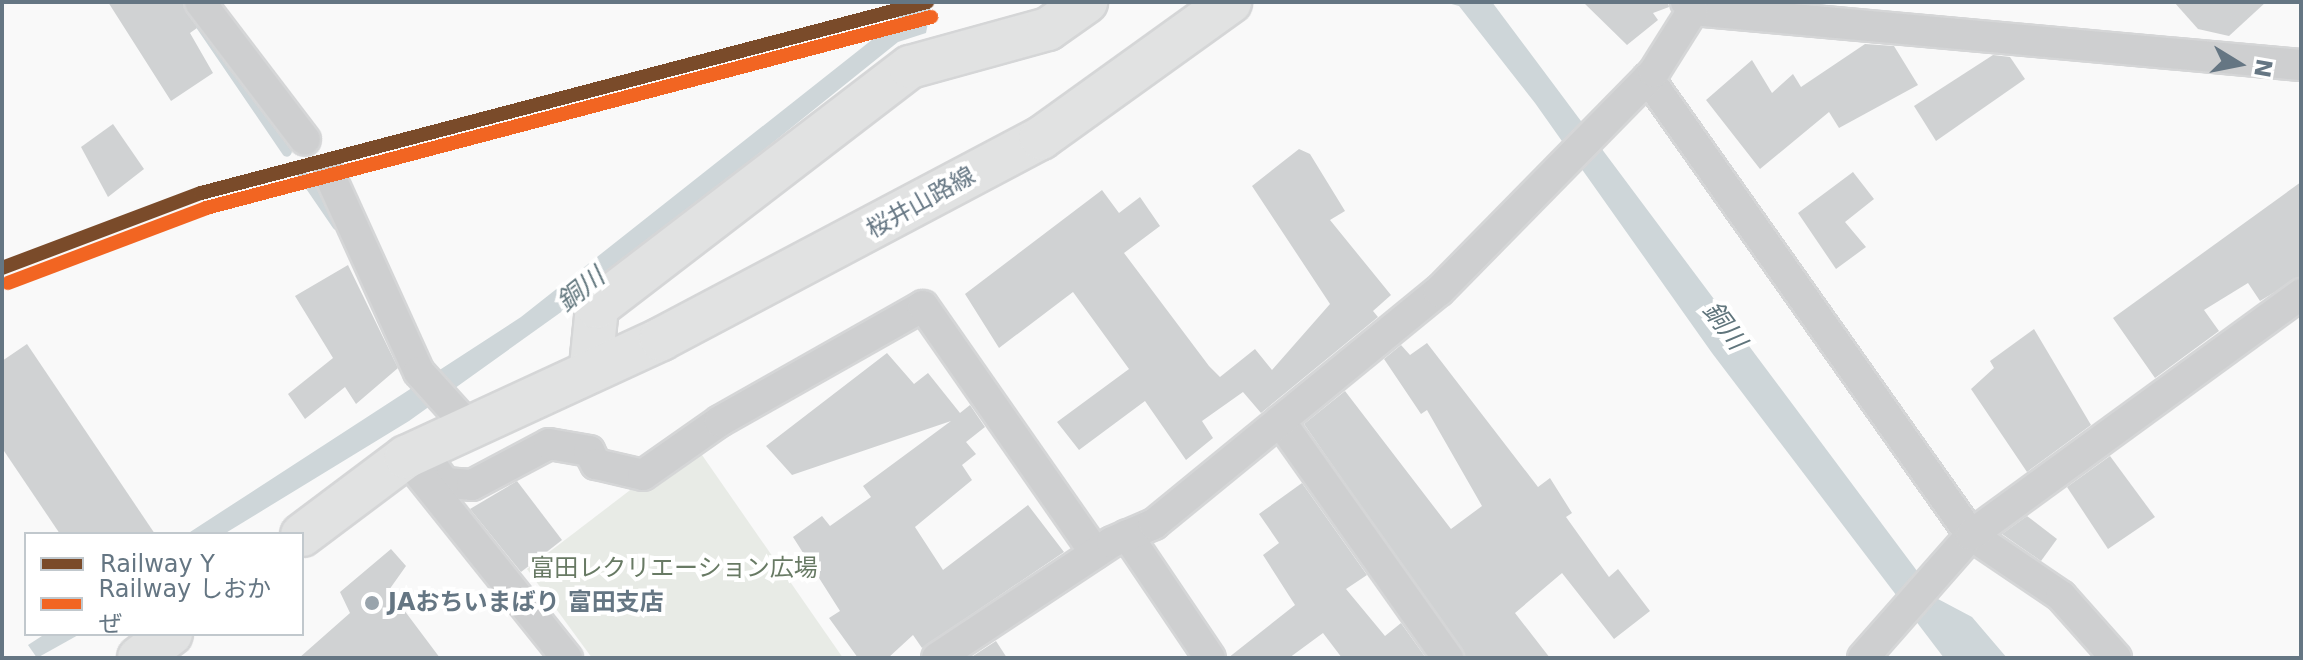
<!DOCTYPE html>
<html>
<head>
<meta charset="utf-8">
<style>
  body { margin:0 }
  #map { position:relative; width:2303px; height:660px; overflow:hidden; background:#f9f9f9; font-family:"DejaVu Sans","Noto Sans JP",sans-serif }
  div>[style] { position:absolute }
  .green>* { inset:0; background:#e8ebe6 }
  .water>* { inset:0; background:#ced6d9 }
  .stream>* { height:10px; margin:-5px; padding:0 5px; transform-origin:5px; border-radius:5px; background:#ced6d9 }
  .building>* { inset:0; background:#d0d2d3 }
  .roads { filter:drop-shadow(2px 0 #d5d6d7) drop-shadow(-2px 0 #d5d6d7) drop-shadow(0 2px #d5d6d7) drop-shadow(0 -2px #d5d6d7) }
  .street>* { height:30px; margin:-15px; padding:0 15px; transform-origin:15px; border-radius:15px; background:#cecfd0 }
  .secondary>* { height:42px; margin:-21px; padding:0 21px; transform-origin:21px; border-radius:21px; background:#e1e2e2 }
  .rail-1>* { height:14px; margin:-7px; padding:0 7px; transform-origin:7px; border-radius:7px; background:#7a4b2a }
  .rail-2>* { height:14px; margin:-7px; padding:0 7px; transform-origin:7px; border-radius:7px; background:#f26522 }
  .dots>* { width:22px; height:22px; translate:-50% -50%; box-sizing:border-box; border:4px solid #fff; border-radius:50% }
  span { translate:-50% -50%; white-space:nowrap; text-align:center; line-height:1.15; -webkit-text-stroke:8px #fff; paint-order:stroke }
  .street-label { font-size:24px; color:#657683 }
  .park-label { font-size:24px; color:#687a64 }
  .poi-label { font-size:24px; color:#657683; font-weight:700 }
  .left { translate:0 -50%; text-align:left }
  .water-label { font-size:26px; color:#60757c; font-style:italic }
  .frame { position:absolute; inset:0; border:4px solid #657683; pointer-events:none }
  .legend { position:absolute; left:24px; top:532px; width:280px; height:104px; box-sizing:border-box; background:#fff; border:2px solid #c1c8cd; margin:0; padding:10px 14px; list-style:none; font-size:24px; color:#657683 }
  .legend li { display:flex; align-items:center; gap:16px; height:40px }
  .legend b { width:40px; border:2px solid #c1c8cd }
  .north { position:absolute; left:2199px; top:24px; width:80px; height:80px; -webkit-text-stroke:6px #fff; paint-order:stroke; rotate:100deg; font-size:22px; font-weight:700; line-height:32px; text-align:center; color:#657683 }
  .north::after { content:''; display:block; margin:auto; width:28px; height:36px; background:#657683; clip-path:polygon(50% 0,100% 100%,50% 72%,0 100%) }
</style>
</head>
<body>
<div id="map">
  <div class="green">
    <i style="clip-path:polygon(693px 442px,843px 658px,592px 658px,527px 569px)"></i>
  </div>
  <div class="water">
    <i style="clip-path:polygon(899px 2px,932px 2px,926px 33px,898px 42px,564px 310px,409px 421px,224px 534px,187px 534px,521px 317px,897px 20px)"></i>
    <i style="clip-path:polygon(1444px 2px,1492px 2px,1938px 599px,1972px 617px,2007px 658px,1944px 658px,1712px 353px,1535px 103px,1459px 6px)"></i>
    <i style="clip-path:polygon(45px 634px,80px 634px,37px 658px,28px 645px)"></i>
  </div>
  <div class="stream">
    <i style="left:195px;top:17px;width:163px;rotate:55.7deg"></i>
    <i style="left:302px;top:174px;width:62px;rotate:55.5deg"></i>
  </div>
  <div class="building">
    <i style="clip-path:polygon(108px 2px,182px 2px,197px 28px,190px 33px,213px 73px,171px 101px)"></i>
    <i style="clip-path:polygon(1583px 2px,1668px 2px,1669px 7px,1653px 13px,1658px 20px,1627px 45px)"></i>
    <i style="clip-path:polygon(2174px 2px,2266px 2px,2229px 36px,2198px 29px)"></i>
    <i style="clip-path:polygon(1865px 44px,1894px 46px,1918px 85px,1839px 128px,1829px 112px,1760px 169px,1706px 100px,1752px 60px,1772px 93px,1793px 74px,1801px 87px)"></i>
    <i style="clip-path:polygon(1993px 55px,2010px 57px,2025px 79px,1936px 141px,1914px 106px)"></i>
    <i style="clip-path:polygon(113px 124px,144px 169px,108px 197px,81px 147px)"></i>
    <i style="clip-path:polygon(1299px 149px,1310px 154px,1345px 211px,1330px 220px,1391px 295px,1373px 311px,1378px 317px,1261px 413px,1243px 392px,1202px 421px,1213px 438px,1186px 460px,1145px 401px,1079px 450px,1057px 422px,1129px 369px,1073px 292px,999px 348px,965px 294px,1102px 190px,1119px 213px,1140px 197px,1160px 226px,1124px 253px,1209px 366px,1220px 377px,1255px 349px,1272px 370px,1330px 304px,1252px 186px)"></i>
    <i style="clip-path:polygon(1853px 172px,1874px 199px,1845px 222px,1866px 247px,1836px 269px,1798px 213px)"></i>
    <i style="clip-path:polygon(2301px 182px,2301px 276px,2260px 301px,2248px 283px,2204px 310px,2219px 331px,2155px 378px,2113px 318px)"></i>
    <i style="clip-path:polygon(348px 265px,398px 368px,356px 404px,345px 387px,305px 419px,288px 394px,333px 358px,295px 296px)"></i>
    <i style="clip-path:polygon(2034px 329px,2091px 425px,2027px 472px,1971px 389px,1994px 368px,1990px 361px)"></i>
    <i style="clip-path:polygon(1427px 343px,1538px 487px,1550px 478px,1572px 513px,1566px 517px,1609px 577px,1618px 569px,1650px 611px,1614px 639px,1562px 573px,1515px 613px,1550px 658px,1466px 658px,1304px 424px,1345px 391px,1451px 529px,1482px 506px,1427px 410px,1421px 414px,1384px 359px,1401px 345px,1410px 355px)"></i>
    <i style="clip-path:polygon(27px 344px,155px 534px,60px 534px,2px 448px,2px 361px)"></i>
    <i style="clip-path:polygon(887px 353px,914px 384px,928px 373px,960px 413px,970px 405px,985px 427px,966px 442px,976px 454px,962px 465px,972px 480px,915px 527px,943px 570px,1028px 505px,1064px 552px,922px 648px,913px 635px,888px 658px,858px 658px,829px 618px,840px 611px,793px 537px,822px 516px,830px 526px,871px 497px,863px 486px,951px 421px,792px 475px,766px 446px)"></i>
    <i style="clip-path:polygon(2110px 456px,2155px 517px,2108px 549px,2067px 487px)"></i>
    <i style="clip-path:polygon(517px 481px,562px 540px,521px 572px,470px 509px)"></i>
    <i style="clip-path:polygon(1302px 483px,1367px 575px,1346px 589px,1385px 636px,1401px 623px,1426px 658px,1342px 658px,1323px 633px,1289px 658px,1228px 658px,1295px 605px,1263px 555px,1279px 543px,1259px 514px)"></i>
    <i style="clip-path:polygon(2027px 516px,2057px 539px,2041px 561px,2002px 534px)"></i>
    <i style="clip-path:polygon(391px 549px,406px 566px,389px 590px,440px 658px,299px 658px,350px 613px,340px 592px)"></i>
    <i style="clip-path:polygon(996px 641px,1007px 658px,970px 658px)"></i>
  </div>
  <div class="roads">
    <div class="street">
      <i style="left:200px;top:2px;width:173px;rotate:52.7deg"></i>
      <i style="left:1686px;top:2px;width:11px;rotate:49deg"></i>
      <i style="left:1693px;top:10px;width:610px;rotate:5.17deg"></i>
      <i style="left:1648px;top:78px;width:560px;rotate:54.75deg"></i>
      <i style="left:1971px;top:535px;width:109px;rotate:34.1deg"></i>
      <i style="left:2061px;top:596px;width:83px;rotate:48.4deg"></i>
      <i style="left:330px;top:176px;width:215px;rotate:65.6deg"></i>
      <i style="left:419px;top:372px;width:73px;rotate:47.8deg"></i>
      <i style="left:1280px;top:421px;width:291px;rotate:54.7deg"></i>
      <i style="left:420px;top:450px;width:41px;rotate:52.9deg"></i>
      <i style="left:445px;top:483px;width:27px;rotate:4deg"></i>
      <i style="left:472px;top:485px;width:87px;rotate:-28deg"></i>
      <i style="left:549px;top:444px;width:41px;rotate:9.9deg"></i>
      <i style="left:589px;top:451px;width:15px;rotate:62deg"></i>
      <i style="left:596px;top:464px;width:48px;rotate:13.2deg"></i>
      <i style="left:643px;top:475px;width:94px;rotate:-35deg"></i>
      <i style="left:720px;top:421px;width:233px;rotate:-29.5deg"></i>
      <i style="left:923px;top:306px;width:301px;rotate:55.1deg"></i>
      <i style="left:417px;top:471px;width:240px;rotate:51.3deg"></i>
      <i style="left:1127px;top:535px;width:148px;rotate:56deg"></i>
      <i style="left:937px;top:658px;width:210px;rotate:-33.5deg"></i>
      <i style="left:1112px;top:542px;width:46px;rotate:-23.2deg"></i>
      <i style="left:1154px;top:524px;width:368px;rotate:-39.3deg"></i>
      <i style="left:1439px;top:291px;width:307px;rotate:-45.5deg"></i>
      <i style="left:1654px;top:72px;width:73px;rotate:-57.8deg"></i>
      <i style="left:1863px;top:658px;width:164px;rotate:-48.7deg"></i>
      <i style="left:1971px;top:535px;width:409px;rotate:-36.1deg"></i>
    </div>
    <div class="secondary">
      <i style="left:591px;top:366px;width:59px;rotate:-84.2deg"></i>
      <i style="left:597px;top:307px;width:394px;rotate:-37.5deg"></i>
      <i style="left:910px;top:67px;width:143px;rotate:-15.4deg"></i>
      <i style="left:1048px;top:29px;width:47px;rotate:-35.4deg"></i>
      <i style="left:302px;top:535px;width:130px;rotate:-36.9deg"></i>
      <i style="left:406px;top:457px;width:281px;rotate:-24.8deg"></i>
      <i style="left:661px;top:339px;width:430px;rotate:-27.9deg"></i>
      <i style="left:1041px;top:138px;width:233px;rotate:-35.7deg"></i>
      <i style="left:139px;top:658px;width:40px;rotate:-37deg"></i>
    </div>
  </div>
  <div class="rail-1">
    <i style="left:2px;top:268px;width:213px;rotate:-20.7deg"></i>
    <i style="left:201px;top:193px;width:751px;rotate:-14.74deg"></i>
  </div>
  <div class="rail-2">
    <i style="left:8px;top:283px;width:212px;rotate:-20.7deg"></i>
    <i style="left:206px;top:208px;width:750px;rotate:-14.76deg"></i>
  </div>
  <div class="dots">
    <i style="left:372px;top:603px;background:#99a4ac"></i>
  </div>
  <div class="street-label">
    <span style="left:921px;top:203px;rotate:-29deg">桜井山路線</span>
  </div>
  <div class="park-label">
    <span style="left:674px;top:569px">富田レクリエーション広場</span>
  </div>
  <div class="poi-label">
    <span class="left" style="left:388px;top:603px">JAおちいまばり 富田支店</span>
  </div>
  <div class="water-label">
    <span style="left:581px;top:290px;rotate:-39deg">銅川</span>
    <span style="left:1724px;top:326px;rotate:53deg">銅川</span>
  </div>
  <div class="frame"></div>
  <ul class="legend">
  <li><b style="height:10px;background:#7a4b2a"></b>Railway Y</li>
  <li><b style="height:10px;background:#f26522"></b>Railway しおかぜ</li>
  </ul>
  <div class="north">N</div>
</div>
</body>
</html>
